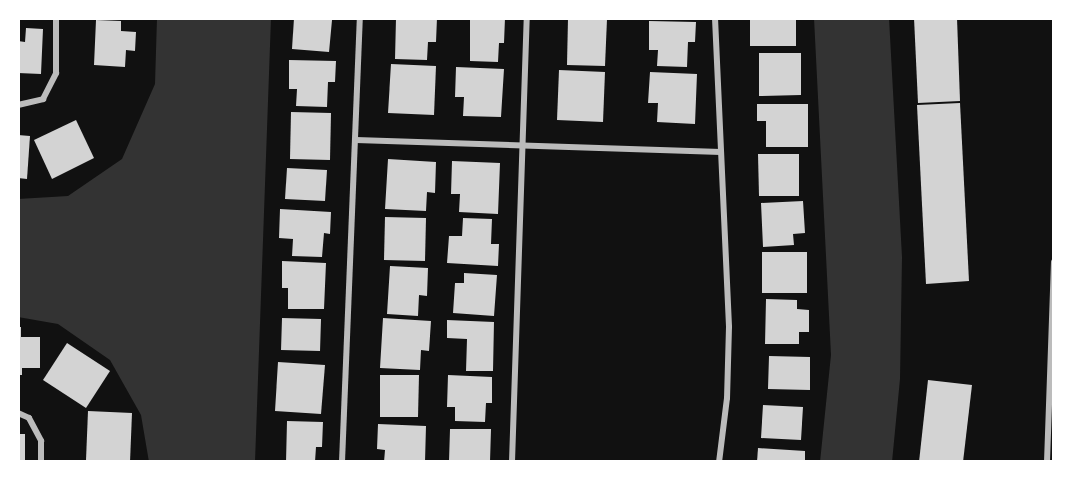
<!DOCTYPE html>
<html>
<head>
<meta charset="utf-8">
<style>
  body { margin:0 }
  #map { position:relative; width:1072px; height:480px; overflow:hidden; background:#111; font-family:Overpass,sans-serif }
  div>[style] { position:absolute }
  .water>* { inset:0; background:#333 }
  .building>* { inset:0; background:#d3d3d3 }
  .minor>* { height:6px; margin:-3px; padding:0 3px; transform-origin:3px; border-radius:3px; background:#bcbcbc }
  span { translate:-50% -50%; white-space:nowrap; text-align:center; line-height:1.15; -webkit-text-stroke:5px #fff; paint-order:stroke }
  .frame { position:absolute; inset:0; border:20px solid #fff; pointer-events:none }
</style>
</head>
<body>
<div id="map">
  <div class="water">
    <i style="clip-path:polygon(157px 18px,271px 18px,255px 462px,149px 462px,141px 415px,110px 360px,58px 324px,18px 317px,18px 199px,68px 196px,122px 159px,155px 84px)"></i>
    <i style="clip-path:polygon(814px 18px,889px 18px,902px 257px,900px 379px,892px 462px,820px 462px,831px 355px)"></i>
  </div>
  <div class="building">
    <i style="clip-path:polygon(294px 18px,332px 20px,329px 52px,292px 49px)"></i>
    <i style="clip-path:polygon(396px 18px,437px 18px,436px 42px,428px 42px,427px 60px,395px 59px)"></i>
    <i style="clip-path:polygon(470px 18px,505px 18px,504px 43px,499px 43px,498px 62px,470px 61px)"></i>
    <i style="clip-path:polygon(568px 18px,607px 19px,605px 66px,567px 65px)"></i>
    <i style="clip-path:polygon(750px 18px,796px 18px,796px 46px,750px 46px)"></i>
    <i style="clip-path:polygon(914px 18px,957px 18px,960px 101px,918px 103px)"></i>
    <i style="clip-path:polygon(96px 20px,121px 21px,121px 31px,136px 32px,135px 51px,126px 50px,125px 67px,94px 65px)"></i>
    <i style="clip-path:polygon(649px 21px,696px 22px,695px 42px,688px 42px,687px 67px,657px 66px,658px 50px,649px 50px)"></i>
    <i style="clip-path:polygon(26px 28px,43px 29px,41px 74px,18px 73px,18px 41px,25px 42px)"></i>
    <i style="clip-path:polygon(759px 53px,801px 53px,801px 95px,759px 96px)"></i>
    <i style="clip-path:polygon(289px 60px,336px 61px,335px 82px,328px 82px,327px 107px,296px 106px,297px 89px,289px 89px)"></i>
    <i style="clip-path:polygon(391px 64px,436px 66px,434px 115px,388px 113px)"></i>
    <i style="clip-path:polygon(456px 67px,504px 69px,501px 117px,463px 116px,464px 97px,455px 97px)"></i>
    <i style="clip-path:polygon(559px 70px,605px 72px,603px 122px,557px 120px)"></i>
    <i style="clip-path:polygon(650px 72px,697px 74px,695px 124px,657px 122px,658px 103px,648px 103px)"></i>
    <i style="clip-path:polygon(960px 103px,969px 281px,926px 284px,917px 105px)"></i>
    <i style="clip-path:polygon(757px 104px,808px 104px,808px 147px,766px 147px,766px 121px,757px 121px)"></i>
    <i style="clip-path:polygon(291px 112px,331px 113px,330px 160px,290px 159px)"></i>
    <i style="clip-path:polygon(76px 120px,94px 158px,52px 179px,34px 140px)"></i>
    <i style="clip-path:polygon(18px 135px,30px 136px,27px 179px,18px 178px)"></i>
    <i style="clip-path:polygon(758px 154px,799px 154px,799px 196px,759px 196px)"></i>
    <i style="clip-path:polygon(388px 159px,436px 162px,435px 193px,427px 192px,426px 211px,385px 209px)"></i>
    <i style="clip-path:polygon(452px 161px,500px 163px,498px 214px,459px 212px,460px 194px,451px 194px)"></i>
    <i style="clip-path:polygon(287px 168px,327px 170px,325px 201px,285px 199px)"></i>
    <i style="clip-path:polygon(803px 201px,805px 233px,793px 234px,794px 245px,763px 247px,761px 203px)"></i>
    <i style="clip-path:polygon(280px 209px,331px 212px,330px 234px,324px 233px,322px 257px,292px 256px,293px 239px,279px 238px)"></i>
    <i style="clip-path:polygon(385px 217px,426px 218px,425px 261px,384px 260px)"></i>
    <i style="clip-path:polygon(463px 218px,492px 219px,491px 244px,499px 244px,498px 266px,447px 263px,449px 236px,462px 236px)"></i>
    <i style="clip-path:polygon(762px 252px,807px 252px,807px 293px,762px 293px)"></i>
    <i style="clip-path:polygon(282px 261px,326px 263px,324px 309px,288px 309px,288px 288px,282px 288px)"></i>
    <i style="clip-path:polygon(390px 266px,428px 268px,427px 296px,419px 295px,418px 316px,387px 314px)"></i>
    <i style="clip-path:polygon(464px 273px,497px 275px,494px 316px,453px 313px,455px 283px,464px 283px)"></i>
    <i style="clip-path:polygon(766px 299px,797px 300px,797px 309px,809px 310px,809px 332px,799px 332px,799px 344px,765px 344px)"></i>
    <i style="clip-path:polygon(282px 318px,321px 319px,320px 351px,281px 350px)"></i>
    <i style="clip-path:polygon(383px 318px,431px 321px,429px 351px,421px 350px,420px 370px,380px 368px)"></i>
    <i style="clip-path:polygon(447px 320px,494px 322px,493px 371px,466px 371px,467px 339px,447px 338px)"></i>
    <i style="clip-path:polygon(18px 327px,21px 327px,21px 337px,40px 337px,40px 368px,22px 368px,22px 375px,18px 375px)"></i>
    <i style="clip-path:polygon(67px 343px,110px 371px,86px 408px,43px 380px)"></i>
    <i style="clip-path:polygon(769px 356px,810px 357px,810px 390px,768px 389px)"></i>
    <i style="clip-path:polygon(278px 362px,325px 365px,321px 414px,275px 411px)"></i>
    <i style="clip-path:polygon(380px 375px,419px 375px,418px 417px,380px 417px)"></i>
    <i style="clip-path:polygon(448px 375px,492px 377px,492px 403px,486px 403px,485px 422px,455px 421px,455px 407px,447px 407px)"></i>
    <i style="clip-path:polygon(928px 380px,972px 385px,963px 462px,919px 462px)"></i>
    <i style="clip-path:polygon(763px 405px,803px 407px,801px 440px,761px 438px)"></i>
    <i style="clip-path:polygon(88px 411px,132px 413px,130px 462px,86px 460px)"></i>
    <i style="clip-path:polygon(287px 421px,323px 422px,322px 447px,316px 447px,315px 462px,286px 462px)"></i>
    <i style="clip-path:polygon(378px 424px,426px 426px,425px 462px,384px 462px,385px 450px,377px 449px)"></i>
    <i style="clip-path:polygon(450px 429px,491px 429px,490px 462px,449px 462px)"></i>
    <i style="clip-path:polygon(18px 434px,25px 434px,25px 462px,18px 462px)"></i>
    <i style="clip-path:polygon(758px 448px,805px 451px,805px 462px,757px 462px)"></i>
  </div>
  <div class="minor">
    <i style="left:715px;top:18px;width:309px;rotate:87.4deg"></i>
    <i style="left:729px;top:327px;width:71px;rotate:91.6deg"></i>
    <i style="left:727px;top:398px;width:64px;rotate:97.1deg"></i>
    <i style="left:18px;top:105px;width:26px;rotate:-13deg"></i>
    <i style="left:43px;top:99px;width:29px;rotate:-63deg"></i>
    <i style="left:56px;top:73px;width:55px;rotate:-90deg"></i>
    <i style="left:356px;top:140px;width:365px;rotate:1.9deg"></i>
    <i style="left:18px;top:413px;width:12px;rotate:24deg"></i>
    <i style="left:29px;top:418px;width:26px;rotate:62deg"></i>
    <i style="left:41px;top:441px;width:21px;rotate:90deg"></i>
    <i style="left:342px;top:462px;width:444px;rotate:-87.7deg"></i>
    <i style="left:512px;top:462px;width:444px;rotate:-88.1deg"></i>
    <i style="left:1047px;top:462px;width:200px;rotate:-88deg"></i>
  </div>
  <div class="frame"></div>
</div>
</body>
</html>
